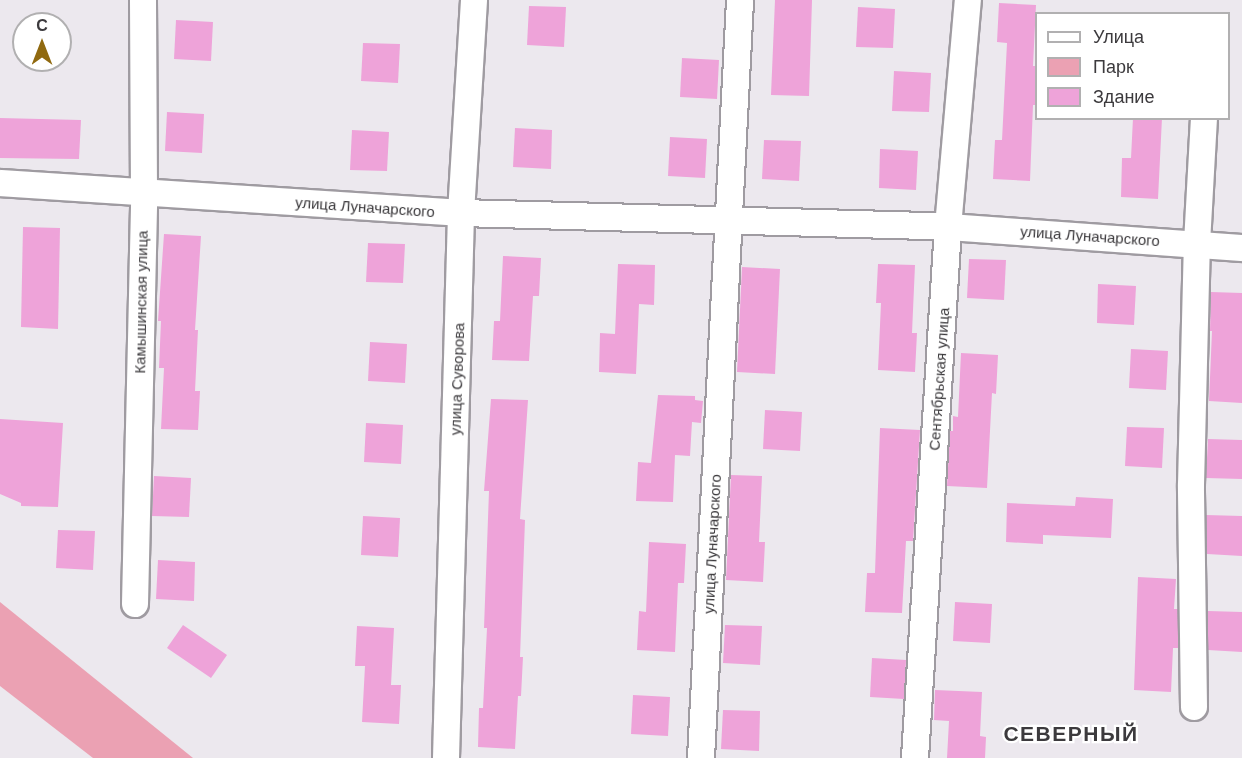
<!DOCTYPE html>
<html>
<head>
<meta charset="utf-8">
<style>
  body { margin:0 }
  #map { position:relative; width:1242px; height:758px; overflow:hidden; background:#ece8ee; font-family:Arial,sans-serif }
  div>[style] { position:absolute }
  .green>* { inset:0; background:#eba1b3 }
  .building>* { inset:0; background:#eea3d9 }
  .roads { filter:drop-shadow(2px 0 #9f9ba1) drop-shadow(-2px 0 #9f9ba1) drop-shadow(0 2px #9f9ba1) drop-shadow(0 -2px #9f9ba1) }
  .minor>* { height:26px; margin:-13px; padding:0 13px; transform-origin:13px; border-radius:13px; background:#fff }
  span { translate:-50% -50%; white-space:nowrap; text-align:center; line-height:1.15; -webkit-text-stroke:4.5px #fff; paint-order:stroke }
  .street-label { font-size:15px; color:#3c3a3d }
  .district-label { font-size:21px; color:#3c3a3d; font-weight:700; letter-spacing:1.5px }
  .legend { position:absolute; left:1035px; top:12px; width:195px; height:108px; box-sizing:border-box; background:#fff; border:2px solid #b1b0b1; margin:0; padding:8px 10px; list-style:none; font-size:18px; color:#3c3a3d }
  .legend li { display:flex; align-items:center; gap:12px; height:30px }
  .legend b { width:30px; border:2px solid #b1b0b1 }
  .north { position:absolute; left:12px; top:12px; width:60px; height:60px; box-sizing:border-box; background:#fff; border:2px solid #b1b0b1; border-radius:50%; rotate:0deg; font-size:16px; font-weight:700; line-height:24px; text-align:center; color:#3c3a3d }
  .north::after { content:''; display:block; margin:auto; width:21px; height:27px; background:#90690f; clip-path:polygon(50% 0,100% 100%,50% 72%,0 100%) }
</style>
</head>
<body>
<div id="map">
  <div class="green">
    <i style="clip-path:polygon(0 602px,193px 758px,93px 758px,0 686px)"></i>
  </div>
  <div class="building">
    <i style="clip-path:polygon(775px 0,812px 0,809px 96px,771px 95px)"></i>
    <i style="clip-path:polygon(999px 3px,1036px 5px,1033px 66px,1036px 66px,1036px 105px,1033px 105px,1030px 181px,993px 179px,995px 140px,1002px 140px,1007px 43px,997px 42px)"></i>
    <i style="clip-path:polygon(529px 6px,566px 7px,564px 47px,527px 45px)"></i>
    <i style="clip-path:polygon(858px 7px,895px 9px,893px 48px,856px 47px)"></i>
    <i style="clip-path:polygon(176px 20px,213px 22px,211px 61px,174px 59px)"></i>
    <i style="clip-path:polygon(363px 43px,400px 44px,398px 83px,361px 81px)"></i>
    <i style="clip-path:polygon(682px 58px,719px 60px,717px 99px,680px 97px)"></i>
    <i style="clip-path:polygon(894px 71px,931px 73px,929px 112px,892px 111px)"></i>
    <i style="clip-path:polygon(167px 112px,204px 114px,202px 153px,165px 151px)"></i>
    <i style="clip-path:polygon(0 118px,81px 120px,79px 159px,0 158px)"></i>
    <i style="clip-path:polygon(1133px 118px,1162px 118px,1158px 199px,1121px 197px,1122px 158px,1131px 158px)"></i>
    <i style="clip-path:polygon(515px 128px,552px 130px,551px 169px,513px 167px)"></i>
    <i style="clip-path:polygon(352px 130px,389px 132px,387px 171px,350px 170px)"></i>
    <i style="clip-path:polygon(670px 137px,707px 139px,705px 178px,668px 176px)"></i>
    <i style="clip-path:polygon(764px 140px,801px 141px,799px 181px,762px 179px)"></i>
    <i style="clip-path:polygon(880px 149px,918px 151px,916px 190px,879px 188px)"></i>
    <i style="clip-path:polygon(23px 227px,60px 228px,58px 329px,21px 327px)"></i>
    <i style="clip-path:polygon(164px 234px,201px 236px,195px 330px,198px 330px,195px 391px,200px 391px,198px 430px,161px 429px,164px 368px,159px 368px,161px 321px,158px 321px)"></i>
    <i style="clip-path:polygon(368px 243px,405px 244px,403px 283px,366px 282px)"></i>
    <i style="clip-path:polygon(503px 256px,541px 258px,539px 296px,533px 296px,529px 361px,492px 360px,494px 321px,500px 321px)"></i>
    <i style="clip-path:polygon(969px 259px,1006px 260px,1004px 300px,967px 298px)"></i>
    <i style="clip-path:polygon(618px 264px,655px 265px,654px 305px,639px 304px,636px 374px,599px 372px,600px 333px,615px 334px)"></i>
    <i style="clip-path:polygon(878px 264px,915px 265px,912px 333px,917px 333px,915px 372px,878px 370px,881px 303px,876px 303px)"></i>
    <i style="clip-path:polygon(742px 267px,780px 269px,775px 374px,737px 372px)"></i>
    <i style="clip-path:polygon(1098px 284px,1136px 286px,1134px 325px,1097px 323px)"></i>
    <i style="clip-path:polygon(1211px 292px,1242px 293px,1242px 403px,1209px 401px,1212px 331px,1210px 331px)"></i>
    <i style="clip-path:polygon(370px 342px,407px 344px,405px 383px,368px 381px)"></i>
    <i style="clip-path:polygon(1131px 349px,1168px 351px,1166px 390px,1129px 388px)"></i>
    <i style="clip-path:polygon(961px 353px,998px 355px,996px 394px,992px 393px,987px 488px,947px 486px,950px 431px,953px 431px,953px 416px,958px 417px)"></i>
    <i style="clip-path:polygon(658px 395px,695px 396px,695px 400px,703px 401px,701px 423px,692px 422px,690px 456px,675px 455px,673px 502px,636px 501px,638px 462px,651px 463px)"></i>
    <i style="clip-path:polygon(491px 399px,528px 400px,520px 519px,525px 520px,520px 657px,523px 657px,521px 696px,518px 696px,515px 749px,478px 747px,479px 708px,483px 708px,487px 628px,484px 628px,489px 491px,484px 491px)"></i>
    <i style="clip-path:polygon(765px 410px,802px 412px,800px 451px,763px 449px)"></i>
    <i style="clip-path:polygon(0 419px,63px 423px,58px 507px,21px 506px,21px 503px,0 494px)"></i>
    <i style="clip-path:polygon(366px 423px,403px 425px,401px 464px,364px 462px)"></i>
    <i style="clip-path:polygon(1127px 427px,1164px 428px,1162px 468px,1125px 466px)"></i>
    <i style="clip-path:polygon(880px 428px,920px 430px,913px 541px,906px 541px,902px 613px,865px 612px,867px 573px,875px 573px)"></i>
    <i style="clip-path:polygon(1208px 439px,1242px 440px,1242px 479px,1206px 478px)"></i>
    <i style="clip-path:polygon(731px 475px,762px 476px,759px 542px,765px 542px,763px 582px,726px 580px)"></i>
    <i style="clip-path:polygon(154px 476px,191px 478px,189px 517px,152px 516px)"></i>
    <i style="clip-path:polygon(1076px 497px,1113px 499px,1111px 538px,1043px 535px,1043px 544px,1006px 542px,1007px 503px,1075px 506px)"></i>
    <i style="clip-path:polygon(1206px 515px,1242px 516px,1242px 556px,1207px 554px)"></i>
    <i style="clip-path:polygon(363px 516px,400px 518px,398px 557px,361px 555px)"></i>
    <i style="clip-path:polygon(58px 530px,95px 531px,93px 570px,56px 568px)"></i>
    <i style="clip-path:polygon(649px 542px,686px 544px,684px 583px,678px 583px,675px 652px,637px 650px,639px 611px,646px 612px)"></i>
    <i style="clip-path:polygon(158px 560px,195px 562px,194px 601px,156px 599px)"></i>
    <i style="clip-path:polygon(1138px 577px,1176px 579px,1174px 609px,1178px 609px,1178px 648px,1173px 648px,1171px 692px,1134px 690px)"></i>
    <i style="clip-path:polygon(955px 602px,992px 604px,990px 643px,953px 641px)"></i>
    <i style="clip-path:polygon(1208px 611px,1242px 612px,1242px 652px,1208px 650px)"></i>
    <i style="clip-path:polygon(183px 625px,227px 655px,211px 678px,167px 648px)"></i>
    <i style="clip-path:polygon(725px 625px,762px 626px,760px 665px,723px 663px)"></i>
    <i style="clip-path:polygon(357px 626px,394px 628px,391px 685px,401px 685px,399px 724px,362px 722px,365px 666px,355px 666px)"></i>
    <i style="clip-path:polygon(872px 658px,906px 660px,904px 699px,870px 697px)"></i>
    <i style="clip-path:polygon(935px 690px,982px 692px,980px 736px,986px 737px,985px 758px,947px 758px,949px 721px,934px 720px)"></i>
    <i style="clip-path:polygon(633px 695px,670px 697px,668px 736px,631px 734px)"></i>
    <i style="clip-path:polygon(723px 710px,760px 711px,759px 751px,721px 749px)"></i>
  </div>
  <div class="roads">
    <div class="minor">
      <i style="left:0;top:183px;width:462px;rotate:3.7deg"></i>
      <i style="left:461px;top:213px;width:487px;rotate:1.6deg"></i>
      <i style="left:948px;top:227px;width:295px;rotate:4.1deg"></i>
      <i style="left:135px;top:604px;width:412px;rotate:-88.7deg"></i>
      <i style="left:144px;top:192px;width:192px;rotate:-90.3deg"></i>
      <i style="left:1194px;top:707px;width:222px;rotate:-90.8deg"></i>
      <i style="left:1191px;top:485px;width:242px;rotate:-88.6deg"></i>
      <i style="left:1197px;top:243px;width:125px;rotate:-86.8deg"></i>
      <i style="left:446px;top:758px;width:545px;rotate:-88.42deg"></i>
      <i style="left:461px;top:213px;width:213px;rotate:-86.5deg"></i>
      <i style="left:701px;top:758px;width:759px;rotate:-87.05deg"></i>
      <i style="left:915px;top:758px;width:532px;rotate:-86.44deg"></i>
      <i style="left:948px;top:227px;width:228px;rotate:-85deg"></i>
    </div>
  </div>
  <div class="street-label">
    <span style="left:365px;top:207px;rotate:4deg">улица Луначарского</span>
    <span style="left:1090px;top:236px;rotate:4deg">улица Луначарского</span>
    <span style="left:141px;top:302px;rotate:-89deg">Камышинская улица</span>
    <span style="left:457px;top:379px;rotate:-88deg">улица Суворова</span>
    <span style="left:939px;top:379px;rotate:-86deg">Сентябрьская улица</span>
    <span style="left:712px;top:544px;rotate:-87deg">улица Луначарского</span>
  </div>
  <div class="district-label">
    <span style="left:1071px;top:734px">СЕВЕРНЫЙ</span>
  </div>
  <ul class="legend">
  <li><b style="height:8px;background:#fff"></b>Улица</li>
  <li><b style="height:16px;background:#eba1b3"></b>Парк</li>
  <li><b style="height:16px;background:#eea3d9"></b>Здание</li>
  </ul>
  <div class="north">С</div>
</div>
</body>
</html>
